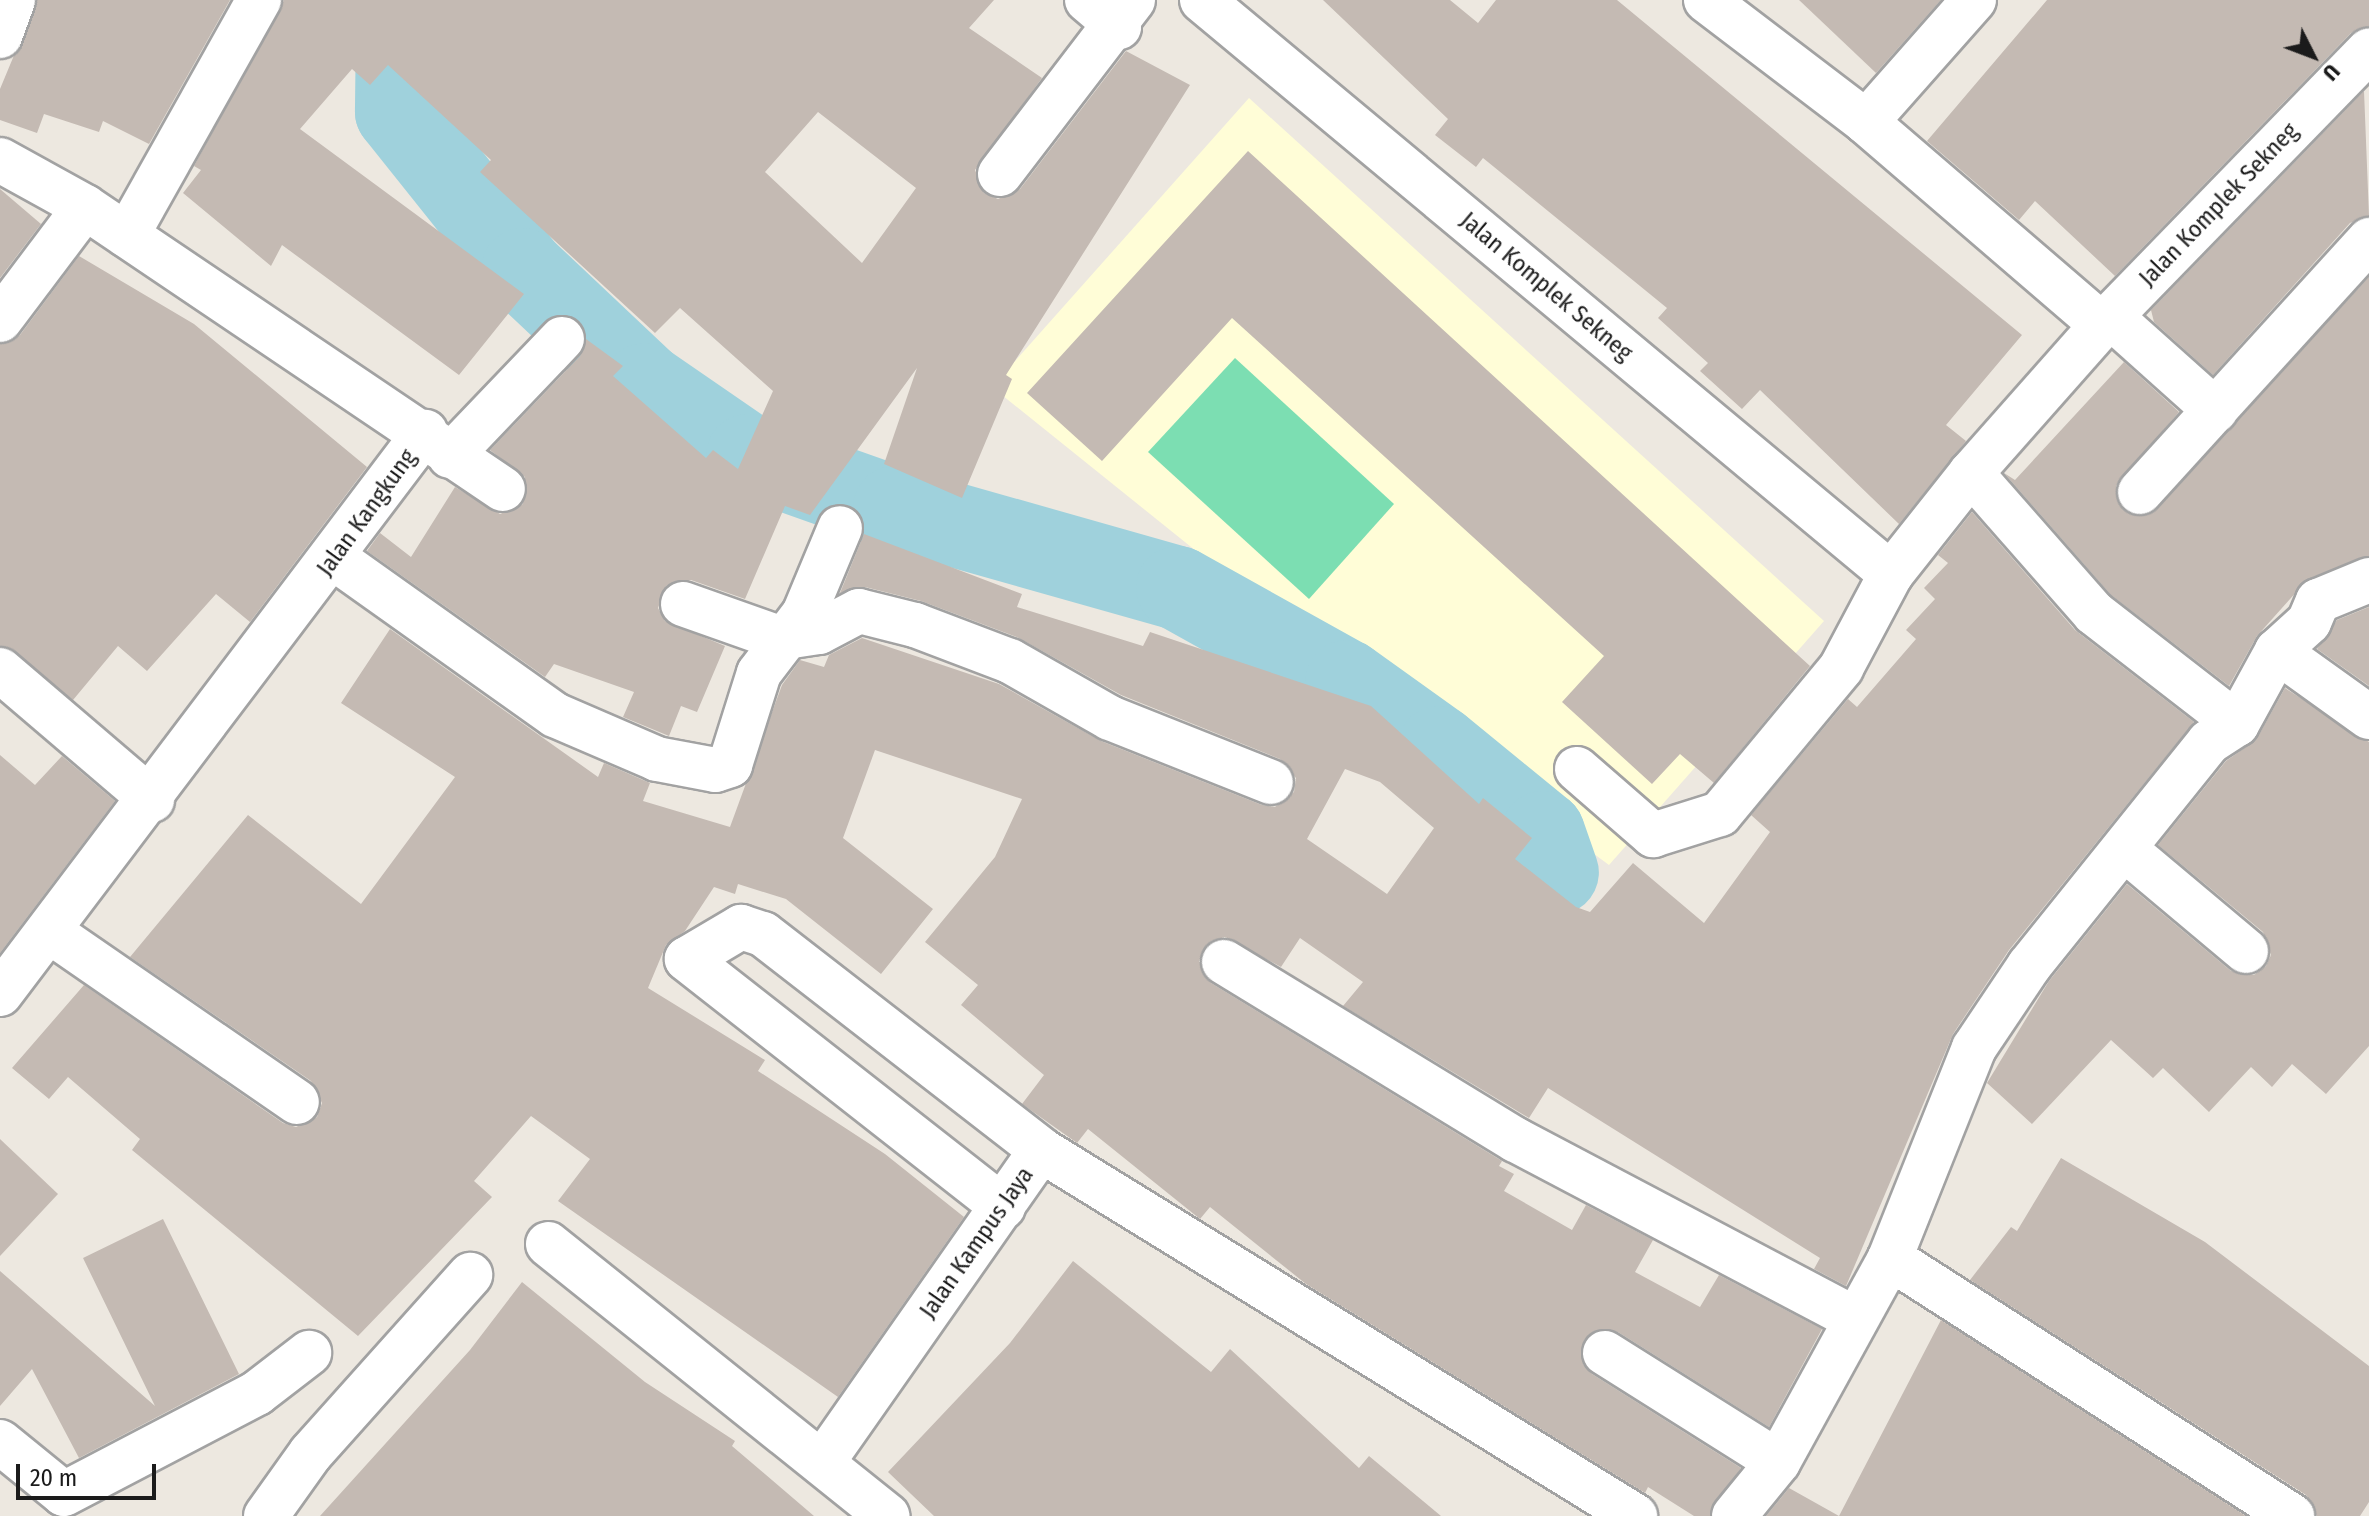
<!DOCTYPE html>
<html>
<head>
<meta charset="utf-8">
<style>
  body { margin:0 }
  #map { position:relative; width:2369px; height:1516px; overflow:hidden; background:#ede8e0; font-family:"Fira Sans Condensed",sans-serif }
  div>[style] { position:absolute }
  .education>* { inset:0; background:#fffdd7 }
  .pitch>* { inset:0; background:#7cdeb2 }
  .river>* { height:84px; margin:-42px; padding:0 42px; transform-origin:42px; border-radius:42px; background:#9fd1dc }
  .building>* { inset:0; background:#c4bab3 }
  .roads { filter:drop-shadow(2px 0 #a2a2a2) drop-shadow(-2px 0 #a2a2a2) drop-shadow(0 2px #a2a2a2) drop-shadow(0 -2px #a2a2a2) }
  .minor>* { height:44px; margin:-22px; padding:0 22px; transform-origin:22px; border-radius:22px; background:#fff }
  span { translate:-50% -50%; white-space:nowrap; text-align:center; line-height:1.15; -webkit-text-stroke:8px #fff; paint-order:stroke }
  .street-label { font-size:24px; color:#1b1b1b }
  .north { position:absolute; left:2273px; top:16px; width:80px; height:80px; -webkit-text-stroke:6px #fff; paint-order:stroke; rotate:132deg; font-size:22px; font-weight:700; line-height:32px; text-align:center; color:#1b1b1b }
  .north::after { content:''; display:block; margin:auto; width:28px; height:36px; background:#1b1b1b; clip-path:polygon(50% 0,100% 100%,50% 72%,0 100%) }
  .scale { position:absolute; left:16px; top:1464px; width:140px; height:36px; box-sizing:border-box; border:4px solid #1b1b1b; border-top:0; padding-left:10px; font-size:24px; line-height:28px; white-space:nowrap; color:#1b1b1b; -webkit-text-stroke:6px #fff; paint-order:stroke }
</style>
</head>
<body>
<div id="map">
  <div class="education">
    <i style="clip-path:polygon(1249px 98px,1824px 621px,1609px 865px,1333px 661px,992px 387px)"></i>
  </div>
  <div class="pitch">
    <i style="clip-path:polygon(1235px 358px,1394px 504px,1309px 599px,1148px 452px)"></i>
  </div>
  <div class="river">
    <i style="left:389px;top:0;width:26px;rotate:69deg"></i>
    <i style="left:398px;top:24px;width:88px;rotate:90.7deg"></i>
    <i style="left:397px;top:112px;width:202px;rotate:51.4deg"></i>
    <i style="left:523px;top:270px;width:168px;rotate:43.3deg"></i>
    <i style="left:645px;top:385px;width:125px;rotate:34.6deg"></i>
    <i style="left:748px;top:456px;width:156px;rotate:19.5deg"></i>
    <i style="left:895px;top:508px;width:294px;rotate:15.8deg"></i>
    <i style="left:1178px;top:588px;width:193px;rotate:29.1deg"></i>
    <i style="left:1347px;top:682px;width:113px;rotate:35.7deg"></i>
    <i style="left:1439px;top:748px;width:134px;rotate:39.3deg"></i>
    <i style="left:1543px;top:833px;width:42px;rotate:70.7deg"></i>
  </div>
  <div class="building">
    <i style="clip-path:polygon(37px 0,230px 0,149px 144px,103px 121px,99px 132px,44px 114px,37px 133px,0 120px,0 89px)"></i>
    <i style="clip-path:polygon(evenodd,284px 0,994px 0,969px 28px,1042px 78px,975px 170px,984px 193px,998px 199px,1020px 189px,1126px 51px,1190px 85px,1006px 375px,1012px 379px,962px 498px,884px 464px,917px 368px,810px 515px,785px 506px,745px 599px,691px 580px,666px 586px,658px 608px,665px 621px,725px 646px,697px 712px,681px 706px,669px 736px,623px 717px,634px 692px,554px 664px,545px 677px,367px 551px,380px 533px,411px 557px,455px 487px,500px 514px,523px 504px,525px 477px,490px 450px,580px 356px,586px 339px,623px 366px,613px 376px,706px 458px,713px 450px,738px 469px,773px 391px,680px 308px,655px 333px,480px 172px,491px 160px,388px 65px,370px 85px,352px 69px,300px 129px,524px 294px,459px 375px,282px 245px,271px 266px,183px 193px,201px 170px,194px 166px,284px 0,818px 112px,916px 188px,862px 263px,765px 172px,818px 112px)"></i>
    <i style="clip-path:polygon(1323px 0,1450px 0,1478px 23px,1496px 0,1617px 0,2022px 335px,1946px 425px,1966px 441px,1899px 524px,1760px 390px,1742px 409px,1700px 371px,1708px 363px,1658px 318px,1667px 308px,1483px 158px,1476px 167px,1435px 135px,1448px 119px)"></i>
    <i style="clip-path:polygon(1799px 0,1941px 0,1876px 73px)"></i>
    <i style="clip-path:polygon(2047px 0,2369px 0,2369px 26px,2351px 33px,2115px 276px,2035px 201px,2019px 220px,1927px 141px)"></i>
    <i style="clip-path:polygon(2364px 91px,2369px 216px,2350px 223px,2213px 375px,2154px 322px,2151px 310px)"></i>
    <i style="clip-path:polygon(1248px 151px,1810px 666px,1714px 783px,1680px 754px,1652px 784px,1562px 702px,1604px 656px,1232px 318px,1102px 461px,1027px 393px)"></i>
    <i style="clip-path:polygon(0 189px,41px 224px,0 278px)"></i>
    <i style="clip-path:polygon(79px 256px,194px 324px,367px 467px,250px 622px,216px 594px,147px 671px,118px 646px,73px 700px,0 646px,0 344px,20px 335px)"></i>
    <i style="clip-path:polygon(2369px 277px,2369px 556px,2308px 579px,2257px 636px,2229px 686px,2111px 595px,2004px 473px,2015px 480px,2124px 362px,2179px 412px,2116px 486px,2123px 510px,2148px 515px)"></i>
    <i style="clip-path:polygon(evenodd,1972px 512px,2075px 630px,2194px 722px,2009px 950px,1953px 1034px,1846px 1286px,1814px 1269px,1820px 1258px,1548px 1088px,1529px 1118px,1343px 1006px,1363px 982px,1300px 938px,1281px 967px,1225px 937px,1211px 941px,1199px 961px,1211px 983px,1502px 1161px,1499px 1166px,1514px 1174px,1504px 1191px,1572px 1230px,1586px 1205px,1653px 1240px,1635px 1272px,1700px 1307px,1719px 1275px,1822px 1329px,1769px 1427px,1618px 1332px,1594px 1331px,1584px 1340px,1583px 1364px,1592px 1374px,1741px 1468px,1710px 1516px,1694px 1516px,1648px 1487px,1645px 1493px,1306px 1284px,1210px 1207px,1200px 1219px,1088px 1129px,1077px 1143px,1022px 1104px,1044px 1075px,961px 1005px,978px 985px,925px 942px,995px 857px,1022px 799px,875px 750px,843px 838px,933px 909px,881px 974px,786px 899px,738px 884px,735px 894px,714px 887px,685px 931px,666px 945px,648px 988px,765px 1060px,758px 1071px,885px 1154px,964px 1217px,838px 1397px,558px 1201px,590px 1159px,531px 1116px,474px 1181px,492px 1197px,358px 1336px,132px 1150px,140px 1139px,68px 1077px,49px 1099px,12px 1068px,84px 985px,283px 1123px,296px 1127px,317px 1117px,322px 1103px,311px 1081px,130px 957px,248px 815px,361px 904px,455px 777px,341px 703px,390px 629px,598px 777px,604px 763px,650px 783px,643px 801px,730px 827px,782px 685px,800px 660px,824px 667px,829px 655px,862px 638px,999px 684px,1101px 741px,1262px 805px,1275px 807px,1294px 792px,1296px 778px,1280px 759px,1121px 695px,1019px 638px,921px 601px,865px 587px,840px 593px,864px 534px,1022px 594px,1017px 607px,1143px 646px,1150px 632px,1371px 706px,1479px 804px,1483px 798px,1532px 838px,1515px 859px,1576px 907px,1590px 912px,1633px 863px,1704px 923px,1770px 832px,1751px 815px,1848px 699px,1857px 707px,1916px 639px,1906px 630px,1935px 599px,1924px 588px,1948px 563px,1938px 555px,1972px 512px,1345px 769px,1380px 782px,1434px 828px,1387px 894px,1307px 839px,1345px 769px)"></i>
    <i style="clip-path:polygon(2369px 607px,2369px 686px,2317px 649px,2337px 620px)"></i>
    <i style="clip-path:polygon(2285px 688px,2369px 742px,2369px 1046px,2326px 1094px,2292px 1064px,2272px 1087px,2251px 1067px,2209px 1112px,2163px 1068px,2153px 1078px,2111px 1040px,2032px 1124px,1987px 1083px,2049px 981px,2127px 884px,2231px 971px,2254px 975px,2266px 966px,2271px 955px,2263px 932px,2158px 845px,2226px 761px,2256px 740px)"></i>
    <i style="clip-path:polygon(0 755px,35px 785px,62px 756px,115px 801px,0 953px)"></i>
    <i style="clip-path:polygon(0 1139px,58px 1194px,0 1256px)"></i>
    <i style="clip-path:polygon(2061px 1158px,2205px 1242px,2369px 1366px,2369px 1502px,2360px 1516px,2317px 1516px,2306px 1495px,1970px 1280px,2011px 1227px,2017px 1231px)"></i>
    <i style="clip-path:polygon(163px 1219px,239px 1374px,79px 1458px,32px 1369px,0 1406px,0 1271px,155px 1406px,83px 1258px)"></i>
    <i style="clip-path:polygon(1073px 1261px,1211px 1372px,1230px 1349px,1359px 1468px,1369px 1456px,1441px 1516px,934px 1516px,888px 1472px,1010px 1343px)"></i>
    <i style="clip-path:polygon(522px 1282px,645px 1382px,735px 1441px,732px 1446px,814px 1516px,320px 1516px,470px 1350px)"></i>
    <i style="clip-path:polygon(1941px 1320px,2246px 1516px,1766px 1516px,1789px 1488px,1839px 1516px)"></i>
  </div>
  <div class="roads">
    <div class="minor">
      <i style="left:1087px;top:0;width:42px;rotate:40.2deg"></i>
      <i style="left:1202px;top:0;width:897px;rotate:39.8deg"></i>
      <i style="left:1706px;top:0;width:201px;rotate:37.3deg"></i>
      <i style="left:1866px;top:122px;width:311px;rotate:40.7deg"></i>
      <i style="left:0;top:36px;width:38px;rotate:-70deg"></i>
      <i style="left:1866px;top:122px;width:163px;rotate:-48.5deg"></i>
      <i style="left:0;top:160px;width:97px;rotate:28.9deg"></i>
      <i style="left:85px;top:207px;width:504px;rotate:34.01deg"></i>
      <i style="left:1000px;top:174px;width:219px;rotate:-52.6deg"></i>
      <i style="left:127px;top:235px;width:270px;rotate:-60.7deg"></i>
      <i style="left:2111px;top:317px;width:140px;rotate:41.8deg"></i>
      <i style="left:0;top:320px;width:141px;rotate:-53deg"></i>
      <i style="left:450px;top:456px;width:162px;rotate:-46.3deg"></i>
      <i style="left:1971px;top:473px;width:186px;rotate:48.7deg"></i>
      <i style="left:2094px;top:613px;width:181px;rotate:37.8deg"></i>
      <i style="left:2140px;top:492px;width:341px;rotate:-47.7deg"></i>
      <i style="left:334px;top:558px;width:271px;rotate:35.4deg"></i>
      <i style="left:555px;top:715px;width:111px;rotate:23.3deg"></i>
      <i style="left:657px;top:759px;width:59px;rotate:10.7deg"></i>
      <i style="left:715px;top:770px;width:16px;rotate:-18deg"></i>
      <i style="left:730px;top:765px;width:96px;rotate:-72.5deg"></i>
      <i style="left:759px;top:673px;width:74px;rotate:-52.7deg"></i>
      <i style="left:804px;top:614px;width:93px;rotate:-67.3deg"></i>
      <i style="left:683px;top:604px;width:102px;rotate:19.5deg"></i>
      <i style="left:779px;top:638px;width:40px;rotate:-8.5deg"></i>
      <i style="left:819px;top:632px;width:45px;rotate:-27.7deg"></i>
      <i style="left:859px;top:611px;width:58px;rotate:14deg"></i>
      <i style="left:915px;top:625px;width:102px;rotate:20.8deg"></i>
      <i style="left:1010px;top:661px;width:115px;rotate:29.7deg"></i>
      <i style="left:1110px;top:718px;width:173px;rotate:21.7deg"></i>
      <i style="left:2277px;top:651px;width:113px;rotate:35.7deg"></i>
      <i style="left:0;top:670px;width:200px;rotate:40.5deg"></i>
      <i style="left:1577px;top:769px;width:101px;rotate:41deg"></i>
      <i style="left:1653px;top:835px;width:70px;rotate:-17.4deg"></i>
      <i style="left:1720px;top:814px;width:190px;rotate:-50.3deg"></i>
      <i style="left:1841px;top:668px;width:106px;rotate:-62deg"></i>
      <i style="left:1891px;top:574px;width:129px;rotate:-51.6deg"></i>
      <i style="left:1971px;top:473px;width:198px;rotate:-48.5deg"></i>
      <i style="left:2102px;top:325px;width:383px;rotate:-45.8deg"></i>
      <i style="left:2128px;top:852px;width:154px;rotate:40deg"></i>
      <i style="left:49px;top:931px;width:301px;rotate:34.6deg"></i>
      <i style="left:1224px;top:962px;width:342px;rotate:31.4deg"></i>
      <i style="left:1516px;top:1140px;width:384px;rotate:27.8deg"></i>
      <i style="left:0;top:994px;width:705px;rotate:-52.9deg"></i>
      <i style="left:1003px;top:1207px;width:402px;rotate:-141.9deg"></i>
      <i style="left:687px;top:959px;width:63px;rotate:-30.7deg"></i>
      <i style="left:741px;top:927px;width:23px;rotate:18deg"></i>
      <i style="left:763px;top:934px;width:352px;rotate:37.8deg"></i>
      <i style="left:548px;top:1244px;width:435px;rotate:38.7deg"></i>
      <i style="left:1890px;top:1258px;width:478px;rotate:32.7deg"></i>
      <i style="left:1605px;top:1353px;width:204px;rotate:32.2deg"></i>
      <i style="left:0;top:1442px;width:82px;rotate:39.1deg"></i>
      <i style="left:64px;top:1494px;width:218px;rotate:-27.6deg"></i>
      <i style="left:257px;top:1393px;width:66px;rotate:-37.6deg"></i>
      <i style="left:822px;top:1463px;width:382px;rotate:-55deg"></i>
      <i style="left:1041px;top:1150px;width:698px;rotate:31.64deg"></i>
      <i style="left:266px;top:1516px;width:77px;rotate:-54.5deg"></i>
      <i style="left:311px;top:1453px;width:239px;rotate:-48.2deg"></i>
      <i style="left:1734px;top:1516px;width:70px;rotate:-50.8deg"></i>
      <i style="left:1778px;top:1462px;width:233px;rotate:-61.2deg"></i>
      <i style="left:1890px;top:1258px;width:226px;rotate:-68.2deg"></i>
      <i style="left:1974px;top:1048px;width:99px;rotate:-56.1deg"></i>
      <i style="left:2029px;top:966px;width:287px;rotate:-51.2deg"></i>
      <i style="left:2209px;top:742px;width:33px;rotate:-33deg"></i>
      <i style="left:2237px;top:724px;width:83px;rotate:-61.3deg"></i>
      <i style="left:2277px;top:651px;width:43px;rotate:-42.2deg"></i>
      <i style="left:2309px;top:622px;width:23px;rotate:-67deg"></i>
      <i style="left:2318px;top:601px;width:55px;rotate:-22.4deg"></i>
    </div>
  </div>
  <div class="street-label">
    <span style="left:2219px;top:205px;rotate:-46deg">Jalan Komplek Sekneg</span>
    <span style="left:1546px;top:287px;rotate:40deg">Jalan Komplek Sekneg</span>
    <span style="left:367px;top:513px;rotate:-54deg">Jalan Kangkung</span>
    <span style="left:977px;top:1243px;rotate:-55deg">Jalan Kampus Jaya</span>
  </div>
  <div class="north">U</div>
  <div class="scale">20 m</div>
</div>
</body>
</html>
